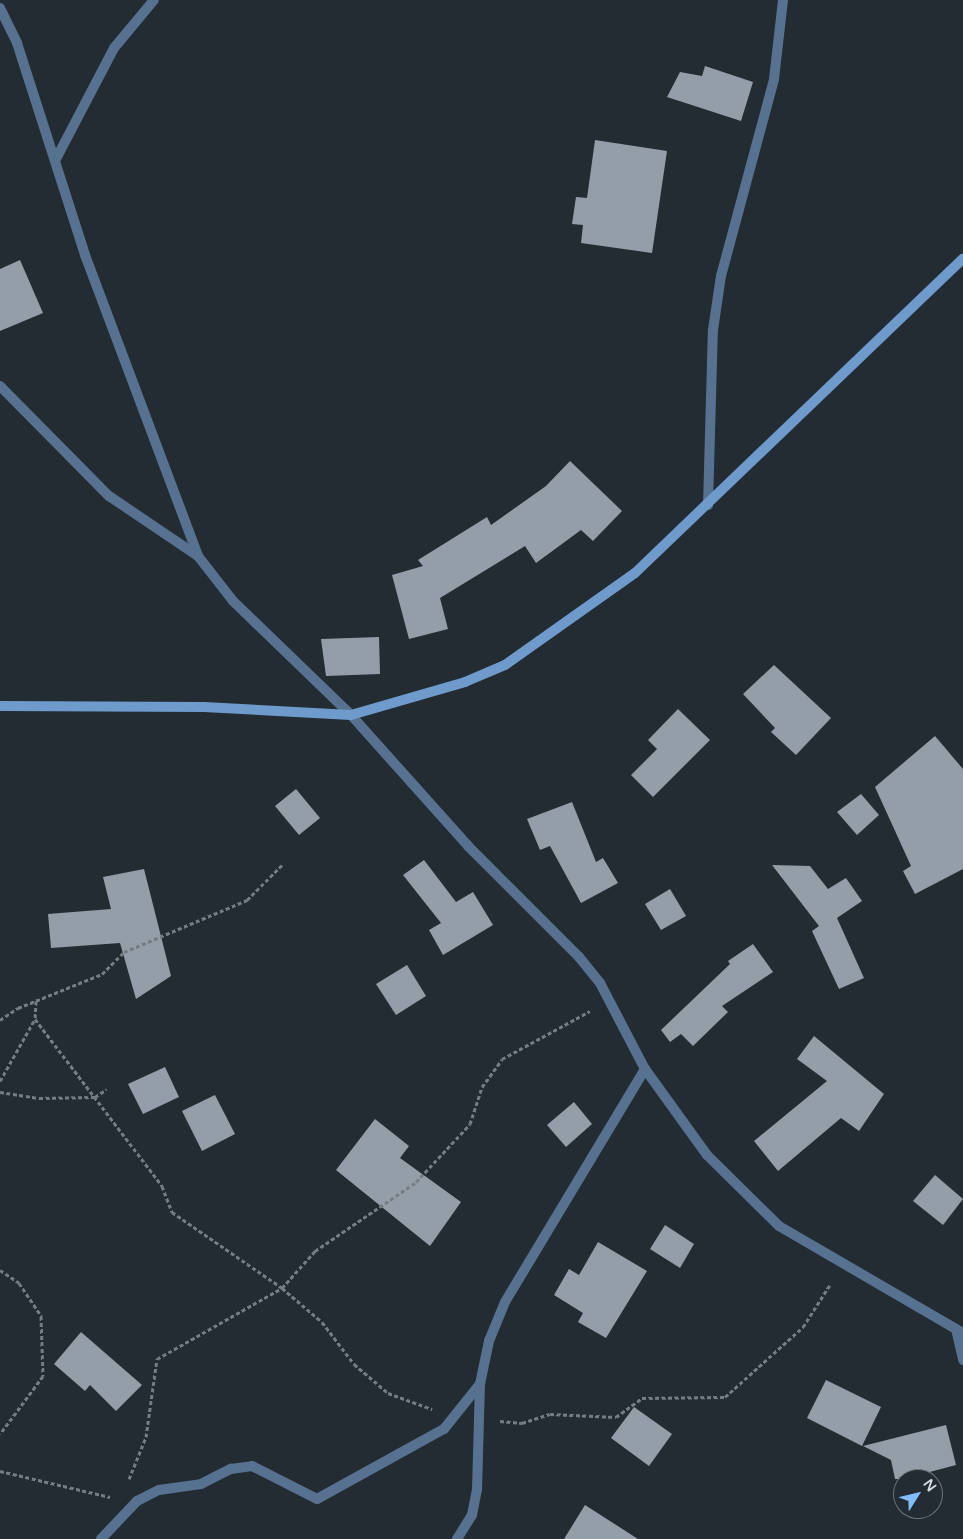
<!DOCTYPE html>
<html>
<head>
<meta charset="utf-8">
<style>
  body { margin:0 }
  #map { position:relative; width:963px; height:1539px; overflow:hidden; background:#232b33; font-family:"Varela Round",sans-serif }
  div>[style] { position:absolute }
  .building>* { inset:0; background:#949ea9 }
  .path>* { height:3px; margin-top:-1.5px; transform-origin:0; background:repeating-linear-gradient(90deg,#767c83 0 4px,transparent 0 6.5px) }
  .street>* { height:10px; margin:-5px; padding:0 5px; transform-origin:5px; border-radius:5px; background:#567290 }
  .secondary>* { height:10px; margin:-5px; padding:0 5px; transform-origin:5px; border-radius:5px; background:#6e9bcb }
  span { translate:-50% -50%; white-space:nowrap; text-align:center; line-height:1.15; -webkit-text-stroke:5px #232b33; paint-order:stroke }
  .north { position:absolute; left:893px; top:1469px; width:50px; height:50px; box-sizing:border-box; background:#232b33; border:1px solid #6c737a; border-radius:50%; rotate:54deg; font-size:14px; font-weight:700; line-height:20px; text-align:center; color:#d9dee4 }
  .north::after { content:''; display:block; margin:auto; width:18px; height:22px; background:#81bcfa; clip-path:polygon(50% 0,100% 100%,50% 72%,0 100%) }
</style>
</head>
<body>
<div id="map">
  <div class="building">
    <i style="clip-path:polygon(705px 66px,753px 82px,741px 121px,667px 97px,680px 72px,702px 76px)"></i>
    <i style="clip-path:polygon(595px 140px,667px 151px,652px 253px,581px 243px,583px 225px,572px 224px,576px 197px,587px 198px)"></i>
    <i style="clip-path:polygon(20px 260px,43px 313px,0 331px,0 269px)"></i>
    <i style="clip-path:polygon(570px 461px,622px 511px,593px 541px,581px 530px,536px 563px,525px 546px,440px 598px,448px 629px,409px 639px,392px 575px,423px 566px,418px 560px,487px 517px,491px 525px,546px 486px)"></i>
    <i style="clip-path:polygon(379px 637px,380px 674px,326px 676px,321px 639px)"></i>
    <i style="clip-path:polygon(774px 665px,831px 718px,796px 755px,771px 732px,775px 728px,743px 694px)"></i>
    <i style="clip-path:polygon(678px 709px,710px 740px,653px 797px,631px 775px,657px 749px,648px 740px)"></i>
    <i style="clip-path:polygon(935px 736px,963px 769px,963px 869px,915px 894px,903px 871px,911px 866px,875px 787px)"></i>
    <i style="clip-path:polygon(296px 789px,320px 818px,299px 835px,275px 806px)"></i>
    <i style="clip-path:polygon(861px 794px,879px 815px,857px 835px,837px 812px)"></i>
    <i style="clip-path:polygon(572px 802px,596px 862px,603px 858px,618px 883px,581px 903px,550px 846px,540px 850px,527px 819px)"></i>
    <i style="clip-path:polygon(424px 860px,456px 902px,473px 892px,493px 925px,443px 955px,429px 930px,441px 923px,403px 875px)"></i>
    <i style="clip-path:polygon(772px 865px,810px 866px,828px 889px,846px 878px,862px 901px,837px 918px,864px 978px,839px 989px,812px 931px,819px 926px)"></i>
    <i style="clip-path:polygon(144px 869px,171px 976px,136px 999px,120px 943px,51px 948px,48px 914px,111px 909px,103px 877px)"></i>
    <i style="clip-path:polygon(670px 889px,686px 916px,661px 930px,645px 904px)"></i>
    <i style="clip-path:polygon(753px 944px,773px 972px,722px 1006px,728px 1012px,693px 1046px,681px 1034px,670px 1042px,661px 1030px,730px 964px,728px 961px)"></i>
    <i style="clip-path:polygon(407px 965px,426px 996px,396px 1015px,376px 984px)"></i>
    <i style="clip-path:polygon(814px 1036px,884px 1094px,859px 1131px,841px 1118px,778px 1171px,754px 1141px,827px 1081px,797px 1059px)"></i>
    <i style="clip-path:polygon(165px 1067px,179px 1097px,143px 1114px,128px 1084px)"></i>
    <i style="clip-path:polygon(215px 1095px,235px 1134px,202px 1151px,182px 1111px)"></i>
    <i style="clip-path:polygon(574px 1102px,592px 1124px,566px 1147px,547px 1125px)"></i>
    <i style="clip-path:polygon(375px 1119px,409px 1146px,400px 1158px,461px 1202px,430px 1246px,336px 1170px)"></i>
    <i style="clip-path:polygon(935px 1175px,963px 1199px,943px 1225px,913px 1201px)"></i>
    <i style="clip-path:polygon(665px 1225px,694px 1244px,680px 1268px,650px 1249px)"></i>
    <i style="clip-path:polygon(598px 1242px,647px 1271px,606px 1338px,578px 1322px,583px 1313px,554px 1295px,569px 1269px,579px 1275px)"></i>
    <i style="clip-path:polygon(81px 1332px,142px 1385px,116px 1411px,90px 1385px,85px 1391px,54px 1364px)"></i>
    <i style="clip-path:polygon(826px 1380px,881px 1407px,862px 1446px,807px 1418px)"></i>
    <i style="clip-path:polygon(634px 1407px,672px 1434px,649px 1466px,611px 1438px)"></i>
    <i style="clip-path:polygon(946px 1425px,956px 1465px,922px 1474px,923px 1479px,895px 1479px,891px 1460px,863px 1446px)"></i>
    <i style="clip-path:polygon(585px 1505px,638px 1539px,564px 1539px)"></i>
  </div>
  <div class="path">
    <i style="left:36px;top:1001px;width:18px;rotate:93deg"></i>
    <i style="left:35px;top:1019px;width:210px;rotate:52.7deg"></i>
    <i style="left:162px;top:1186px;width:28px;rotate:69deg"></i>
    <i style="left:172px;top:1212px;width:134px;rotate:34.6deg"></i>
    <i style="left:282px;top:1288px;width:52px;rotate:40.4deg"></i>
    <i style="left:322px;top:1322px;width:53px;rotate:52.7deg"></i>
    <i style="left:354px;top:1364px;width:45px;rotate:40.5deg"></i>
    <i style="left:388px;top:1393px;width:47px;rotate:20deg"></i>
    <i style="left:0;top:1020px;width:22px;rotate:-34deg"></i>
    <i style="left:18px;top:1008px;width:91px;rotate:-22deg"></i>
    <i style="left:102px;top:974px;width:31px;rotate:-45deg"></i>
    <i style="left:124px;top:952px;width:134px;rotate:-22.9deg"></i>
    <i style="left:247px;top:900px;width:52px;rotate:-45deg"></i>
    <i style="left:0;top:1081px;width:71px;rotate:-60.6deg"></i>
    <i style="left:0;top:1092px;width:39px;rotate:9deg"></i>
    <i style="left:39px;top:1098px;width:56px;rotate:-1deg"></i>
    <i style="left:95px;top:1097px;width:14px;rotate:-34deg"></i>
    <i style="left:0;top:1270px;width:23px;rotate:34deg"></i>
    <i style="left:19px;top:1283px;width:40px;rotate:56deg"></i>
    <i style="left:41px;top:1316px;width:60px;rotate:88.1deg"></i>
    <i style="left:43px;top:1376px;width:72px;rotate:126.6deg"></i>
    <i style="left:500px;top:1421px;width:22px;rotate:5deg"></i>
    <i style="left:522px;top:1423px;width:29px;rotate:-18deg"></i>
    <i style="left:550px;top:1414px;width:66px;rotate:2.6deg"></i>
    <i style="left:616px;top:1417px;width:32px;rotate:-36deg"></i>
    <i style="left:642px;top:1398px;width:83px;rotate:-0.7deg"></i>
    <i style="left:725px;top:1397px;width:105px;rotate:-41.9deg"></i>
    <i style="left:803px;top:1327px;width:52px;rotate:-57.5deg"></i>
    <i style="left:0;top:1471px;width:113px;rotate:13.3deg"></i>
    <i style="left:129px;top:1479px;width:45px;rotate:-68deg"></i>
    <i style="left:146px;top:1437px;width:79px;rotate:-82deg"></i>
    <i style="left:157px;top:1359px;width:144px;rotate:-29.6deg"></i>
    <i style="left:282px;top:1288px;width:50px;rotate:-48.3deg"></i>
    <i style="left:315px;top:1251px;width:122px;rotate:-34.3deg"></i>
    <i style="left:416px;top:1182px;width:79px;rotate:-47deg"></i>
    <i style="left:470px;top:1124px;width:39px;rotate:-72deg"></i>
    <i style="left:482px;top:1087px;width:34px;rotate:-54deg"></i>
    <i style="left:502px;top:1059px;width:100px;rotate:-28.6deg"></i>
  </div>
  <div class="street">
    <i style="left:0;top:8px;width:39px;rotate:64deg"></i>
    <i style="left:17px;top:43px;width:223px;rotate:72.2deg"></i>
    <i style="left:85px;top:255px;width:322px;rotate:69.4deg"></i>
    <i style="left:198px;top:556px;width:57px;rotate:52.1deg"></i>
    <i style="left:233px;top:601px;width:164px;rotate:44deg"></i>
    <i style="left:351px;top:715px;width:176px;rotate:48.2deg"></i>
    <i style="left:468px;top:846px;width:157px;rotate:45deg"></i>
    <i style="left:579px;top:957px;width:33px;rotate:51deg"></i>
    <i style="left:600px;top:983px;width:97px;rotate:62.4deg"></i>
    <i style="left:645px;top:1069px;width:106px;rotate:54.2deg"></i>
    <i style="left:707px;top:1155px;width:101px;rotate:44.6deg"></i>
    <i style="left:779px;top:1226px;width:213px;rotate:30.2deg"></i>
    <i style="left:56px;top:159px;width:125px;rotate:-62.4deg"></i>
    <i style="left:114px;top:48px;width:62px;rotate:-50.2deg"></i>
    <i style="left:0;top:386px;width:155px;rotate:45.3deg"></i>
    <i style="left:109px;top:496px;width:107px;rotate:34deg"></i>
    <i style="left:708px;top:505px;width:175px;rotate:-88.4deg"></i>
    <i style="left:713px;top:330px;width:55px;rotate:-81.6deg"></i>
    <i style="left:721px;top:276px;width:204px;rotate:-74.9deg"></i>
    <i style="left:774px;top:79px;width:80px;rotate:-83.5deg"></i>
    <i style="left:956px;top:1329px;width:32px;rotate:77deg"></i>
    <i style="left:101px;top:1539px;width:52px;rotate:-46.5deg"></i>
    <i style="left:137px;top:1501px;width:25px;rotate:-27deg"></i>
    <i style="left:159px;top:1490px;width:42px;rotate:-8.1deg"></i>
    <i style="left:201px;top:1484px;width:34px;rotate:-27deg"></i>
    <i style="left:231px;top:1469px;width:21px;rotate:-8deg"></i>
    <i style="left:252px;top:1466px;width:73px;rotate:26.9deg"></i>
    <i style="left:317px;top:1499px;width:145px;rotate:-28.9deg"></i>
    <i style="left:444px;top:1429px;width:58px;rotate:-51.3deg"></i>
    <i style="left:457px;top:1539px;width:28px;rotate:-58deg"></i>
    <i style="left:472px;top:1515px;width:25px;rotate:-79deg"></i>
    <i style="left:477px;top:1490px;width:106px;rotate:-88.4deg"></i>
    <i style="left:480px;top:1384px;width:44px;rotate:-78.2deg"></i>
    <i style="left:489px;top:1341px;width:42px;rotate:-67.7deg"></i>
    <i style="left:505px;top:1302px;width:272px;rotate:-59deg"></i>
  </div>
  <div class="secondary">
    <i style="left:0;top:706px;width:204px;rotate:0.3deg"></i>
    <i style="left:204px;top:707px;width:147px;rotate:3.1deg"></i>
    <i style="left:351px;top:715px;width:119px;rotate:-16.1deg"></i>
    <i style="left:465px;top:682px;width:43px;rotate:-23deg"></i>
    <i style="left:505px;top:665px;width:159px;rotate:-35.3deg"></i>
    <i style="left:635px;top:573px;width:454px;rotate:-43.8deg"></i>
  </div>
  <div class="north">N</div>
</div>
</body>
</html>
